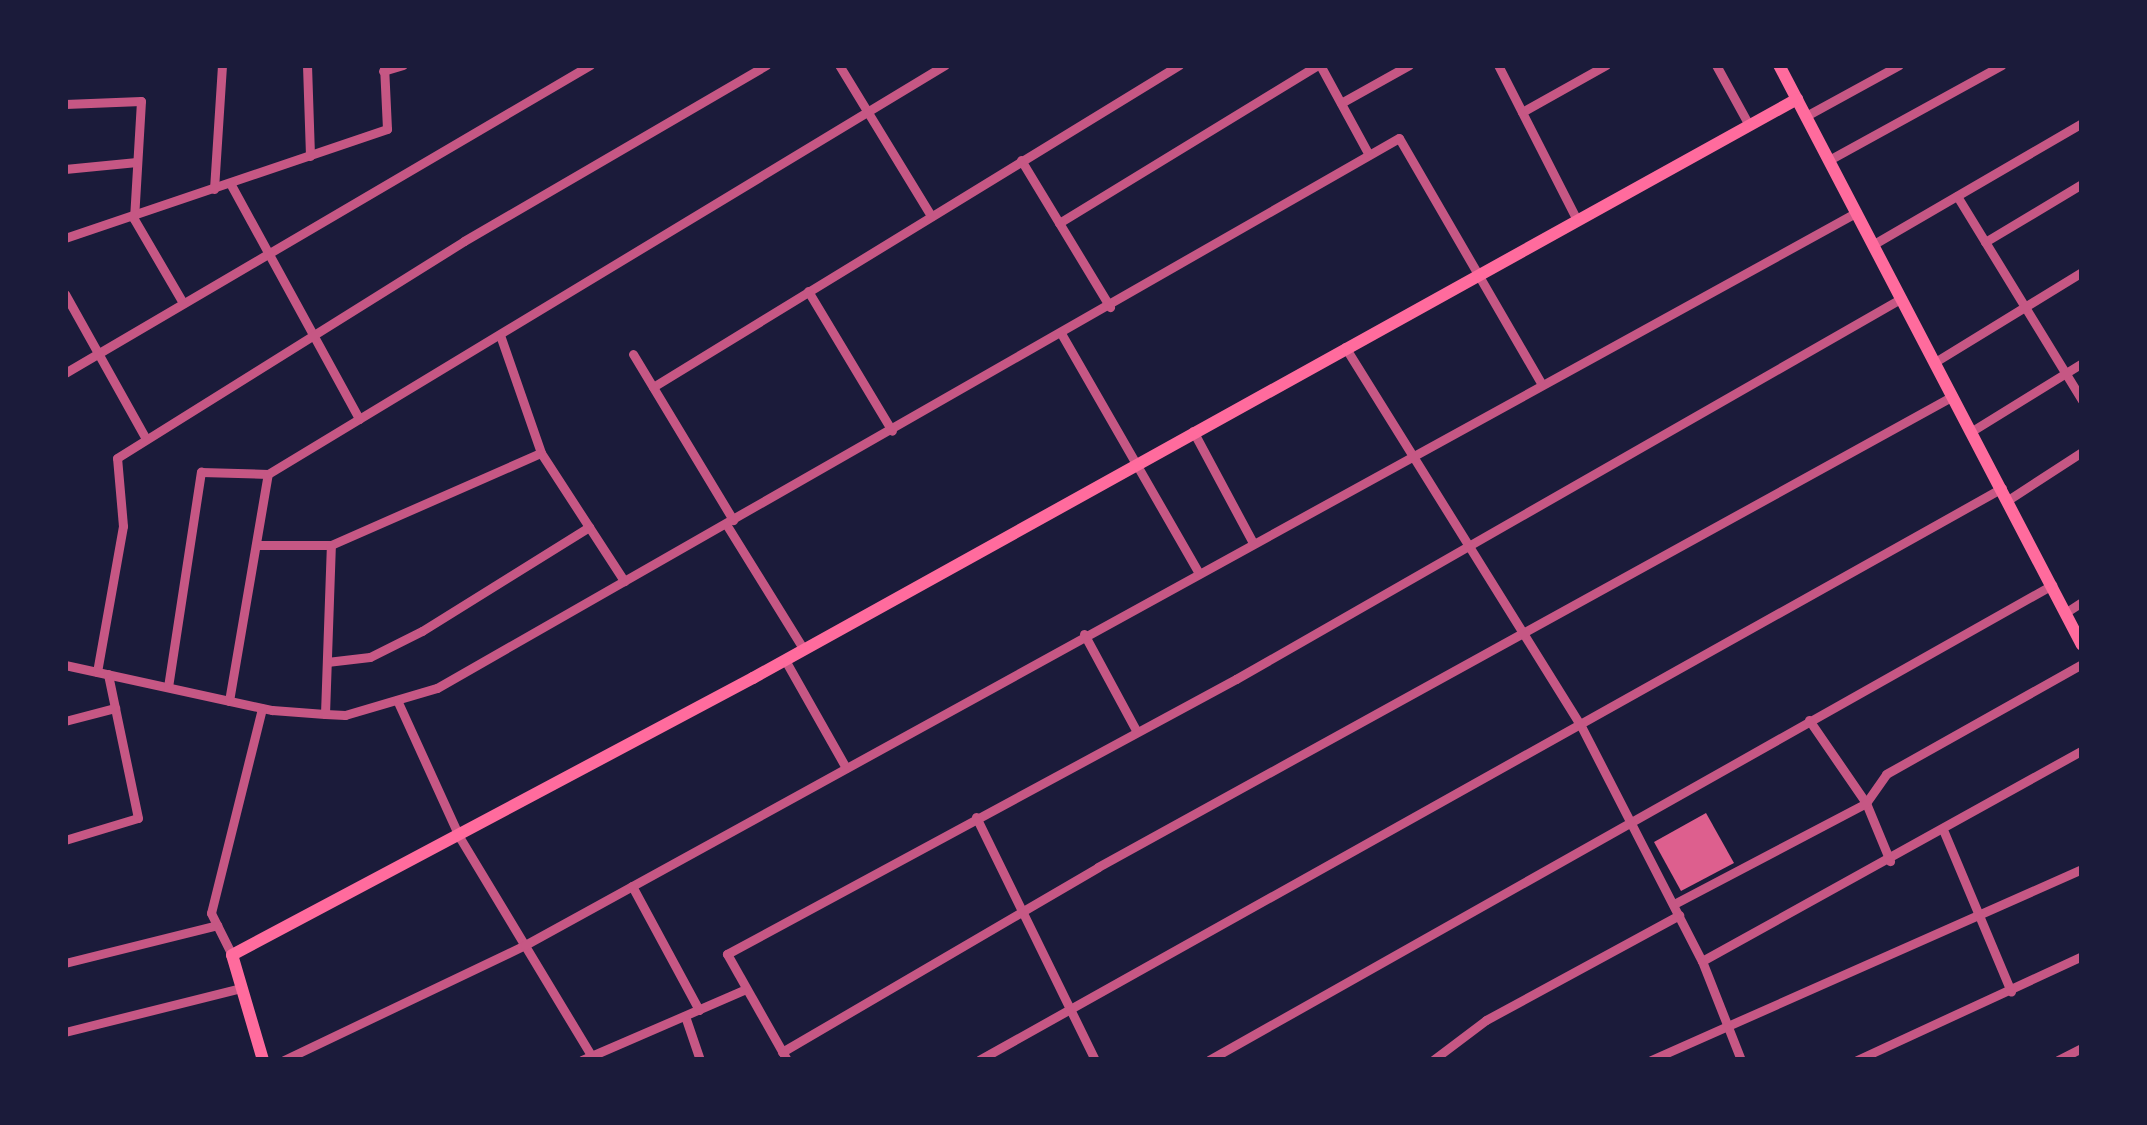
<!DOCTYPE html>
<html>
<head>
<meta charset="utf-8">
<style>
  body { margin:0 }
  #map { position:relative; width:2147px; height:1125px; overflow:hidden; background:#1b1b3a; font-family:"Exo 2",sans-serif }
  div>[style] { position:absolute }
  .building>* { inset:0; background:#dd5f8e }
  .minor>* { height:9px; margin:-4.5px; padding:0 4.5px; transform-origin:4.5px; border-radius:4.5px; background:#c65784 }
  .secondary>* { height:12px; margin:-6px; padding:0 6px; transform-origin:6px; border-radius:6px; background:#ff6b9d }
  span { translate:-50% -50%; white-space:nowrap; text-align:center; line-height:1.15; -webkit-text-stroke:8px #1b1b3a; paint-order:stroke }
  .frame { position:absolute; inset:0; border:68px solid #1b1b3a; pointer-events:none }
</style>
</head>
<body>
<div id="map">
  <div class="building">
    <i style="clip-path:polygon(1706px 813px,1734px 863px,1681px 891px,1654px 842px)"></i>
  </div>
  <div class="minor">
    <i style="left:307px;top:65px;width:91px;rotate:88.1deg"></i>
    <i style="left:839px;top:65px;width:177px;rotate:58.6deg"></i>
    <i style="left:1320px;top:65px;width:102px;rotate:61.4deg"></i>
    <i style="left:1498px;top:65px;width:172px;rotate:63deg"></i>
    <i style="left:1716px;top:65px;width:68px;rotate:61.2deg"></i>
    <i style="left:383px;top:71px;width:21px;rotate:-17deg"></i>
    <i style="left:1341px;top:103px;width:78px;rotate:-29.2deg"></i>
    <i style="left:65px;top:104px;width:76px;rotate:-2.3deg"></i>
    <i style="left:141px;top:101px;width:118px;rotate:93.4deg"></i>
    <i style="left:134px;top:219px;width:97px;rotate:59.7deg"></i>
    <i style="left:1522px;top:112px;width:96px;rotate:-29.2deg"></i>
    <i style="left:1806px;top:116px;width:106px;rotate:-28.7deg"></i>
    <i style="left:1021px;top:160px;width:172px;rotate:58.8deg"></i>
    <i style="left:1829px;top:160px;width:197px;rotate:-28.8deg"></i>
    <i style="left:65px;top:169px;width:72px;rotate:-5.6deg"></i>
    <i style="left:230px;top:183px;width:269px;rotate:61.3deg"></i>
    <i style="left:214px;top:189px;width:124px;rotate:-86.3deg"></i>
    <i style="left:1957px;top:196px;width:239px;rotate:58.5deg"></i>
    <i style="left:1059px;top:223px;width:303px;rotate:-31.4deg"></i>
    <i style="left:65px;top:238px;width:340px;rotate:-18.7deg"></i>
    <i style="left:387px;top:129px;width:64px;rotate:-92.7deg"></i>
    <i style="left:1985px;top:242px;width:113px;rotate:-30.9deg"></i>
    <i style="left:1874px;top:244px;width:241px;rotate:-30.2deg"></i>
    <i style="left:808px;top:291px;width:163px;rotate:59deg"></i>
    <i style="left:65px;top:294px;width:166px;rotate:60.8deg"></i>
    <i style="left:500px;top:335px;width:125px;rotate:70.8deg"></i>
    <i style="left:541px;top:453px;width:153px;rotate:57deg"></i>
    <i style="left:1062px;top:335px;width:271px;rotate:60.1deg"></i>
    <i style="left:1345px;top:347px;width:446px;rotate:58.1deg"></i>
    <i style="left:1581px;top:726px;width:264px;rotate:62.8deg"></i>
    <i style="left:1702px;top:961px;width:106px;rotate:68.5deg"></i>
    <i style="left:633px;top:354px;width:194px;rotate:58.9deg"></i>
    <i style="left:1935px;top:362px;width:172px;rotate:-31.5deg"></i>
    <i style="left:65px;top:373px;width:609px;rotate:-30.4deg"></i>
    <i style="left:653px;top:387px;width:617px;rotate:-31.47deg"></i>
    <i style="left:1193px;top:431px;width:125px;rotate:61.8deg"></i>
    <i style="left:1972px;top:431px;width:129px;rotate:-31.7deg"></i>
    <i style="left:2008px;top:500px;width:88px;rotate:-33deg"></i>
    <i style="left:726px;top:524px;width:148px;rotate:58.2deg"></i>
    <i style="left:256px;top:545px;width:75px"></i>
    <i style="left:331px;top:545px;width:229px;rotate:-23.7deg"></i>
    <i style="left:2068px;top:611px;width:17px;rotate:-33deg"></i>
    <i style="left:1084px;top:634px;width:111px;rotate:61.6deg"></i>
    <i style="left:785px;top:660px;width:124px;rotate:60.5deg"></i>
    <i style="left:327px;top:662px;width:43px;rotate:-6.6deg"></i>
    <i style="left:370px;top:657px;width:58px;rotate:-26.6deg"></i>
    <i style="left:422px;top:631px;width:197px;rotate:-31.9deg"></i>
    <i style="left:65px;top:665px;width:212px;rotate:12.3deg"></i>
    <i style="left:272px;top:710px;width:53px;rotate:4.3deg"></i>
    <i style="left:325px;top:714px;width:20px;rotate:3deg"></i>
    <i style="left:345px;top:715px;width:96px;rotate:-16.4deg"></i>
    <i style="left:437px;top:688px;width:1108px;rotate:-29.76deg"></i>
    <i style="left:1399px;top:138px;width:285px;rotate:59.9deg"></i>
    <i style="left:97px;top:672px;width:148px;rotate:-79.9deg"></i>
    <i style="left:123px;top:526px;width:68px;rotate:-95deg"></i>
    <i style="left:117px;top:458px;width:409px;rotate:-32deg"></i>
    <i style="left:464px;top:241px;width:350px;rotate:-30.2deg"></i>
    <i style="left:168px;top:687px;width:218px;rotate:-81.3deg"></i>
    <i style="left:201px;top:472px;width:67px;rotate:1.7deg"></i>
    <i style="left:397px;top:700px;width:152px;rotate:65.5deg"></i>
    <i style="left:460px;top:838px;width:259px;rotate:58.9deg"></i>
    <i style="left:229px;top:701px;width:230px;rotate:-80.3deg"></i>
    <i style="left:268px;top:474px;width:791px;rotate:-31.14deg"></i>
    <i style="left:325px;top:714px;width:169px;rotate:-88deg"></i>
    <i style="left:1809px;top:720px;width:101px;rotate:55.5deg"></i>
    <i style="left:1866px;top:803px;width:63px;rotate:67.5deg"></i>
    <i style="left:65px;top:721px;width:52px;rotate:-14.6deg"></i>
    <i style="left:976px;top:817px;width:271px;rotate:63.9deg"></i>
    <i style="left:1944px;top:832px;width:173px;rotate:67.2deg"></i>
    <i style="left:65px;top:840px;width:76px;rotate:-16.8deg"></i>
    <i style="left:138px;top:818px;width:147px;rotate:-101.8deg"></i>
    <i style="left:632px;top:886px;width:141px;rotate:61.6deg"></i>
    <i style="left:1674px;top:904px;width:217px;rotate:-27.7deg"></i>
    <i style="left:1866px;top:803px;width:35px;rotate:-55deg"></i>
    <i style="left:1886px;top:774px;width:225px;rotate:-29.3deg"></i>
    <i style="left:232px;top:955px;width:47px;rotate:-116.6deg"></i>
    <i style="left:211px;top:913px;width:211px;rotate:-76deg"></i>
    <i style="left:1702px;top:961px;width:435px;rotate:-29deg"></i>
    <i style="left:65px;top:963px;width:157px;rotate:-14deg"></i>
    <i style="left:685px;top:1016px;width:46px;rotate:71.2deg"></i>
    <i style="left:65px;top:1032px;width:182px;rotate:-14deg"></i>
    <i style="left:782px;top:1052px;width:366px;rotate:-30.3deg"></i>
    <i style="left:1098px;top:867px;width:976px;rotate:-28.85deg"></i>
    <i style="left:284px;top:1060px;width:267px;rotate:-25.5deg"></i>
    <i style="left:525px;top:945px;width:1520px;rotate:-28.82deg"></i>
    <i style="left:582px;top:1060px;width:179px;rotate:-23.4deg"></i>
    <i style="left:787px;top:1060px;width:122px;rotate:-119.5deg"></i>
    <i style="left:727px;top:954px;width:579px;rotate:-28.38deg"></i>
    <i style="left:1236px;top:679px;width:767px;rotate:-29.77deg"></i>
    <i style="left:979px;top:1060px;width:1172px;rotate:-29.21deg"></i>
    <i style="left:1209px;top:1060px;width:968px;rotate:-29.4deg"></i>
    <i style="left:1433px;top:1060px;width:66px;rotate:-37deg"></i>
    <i style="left:1486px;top:1020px;width:220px;rotate:-28.5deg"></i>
    <i style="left:1651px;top:1060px;width:471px;rotate:-23.9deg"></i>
    <i style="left:1857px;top:1060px;width:248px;rotate:-24.8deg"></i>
    <i style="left:2058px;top:1060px;width:27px;rotate:-27deg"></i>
  </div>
  <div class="secondary">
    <i style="left:1779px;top:65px;width:654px;rotate:62.42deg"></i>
    <i style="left:263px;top:1060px;width:109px;rotate:-106.4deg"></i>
    <i style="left:232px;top:955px;width:590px;rotate:-28deg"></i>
    <i style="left:753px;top:678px;width:1194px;rotate:-29.01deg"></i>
  </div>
  <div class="frame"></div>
</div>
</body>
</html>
